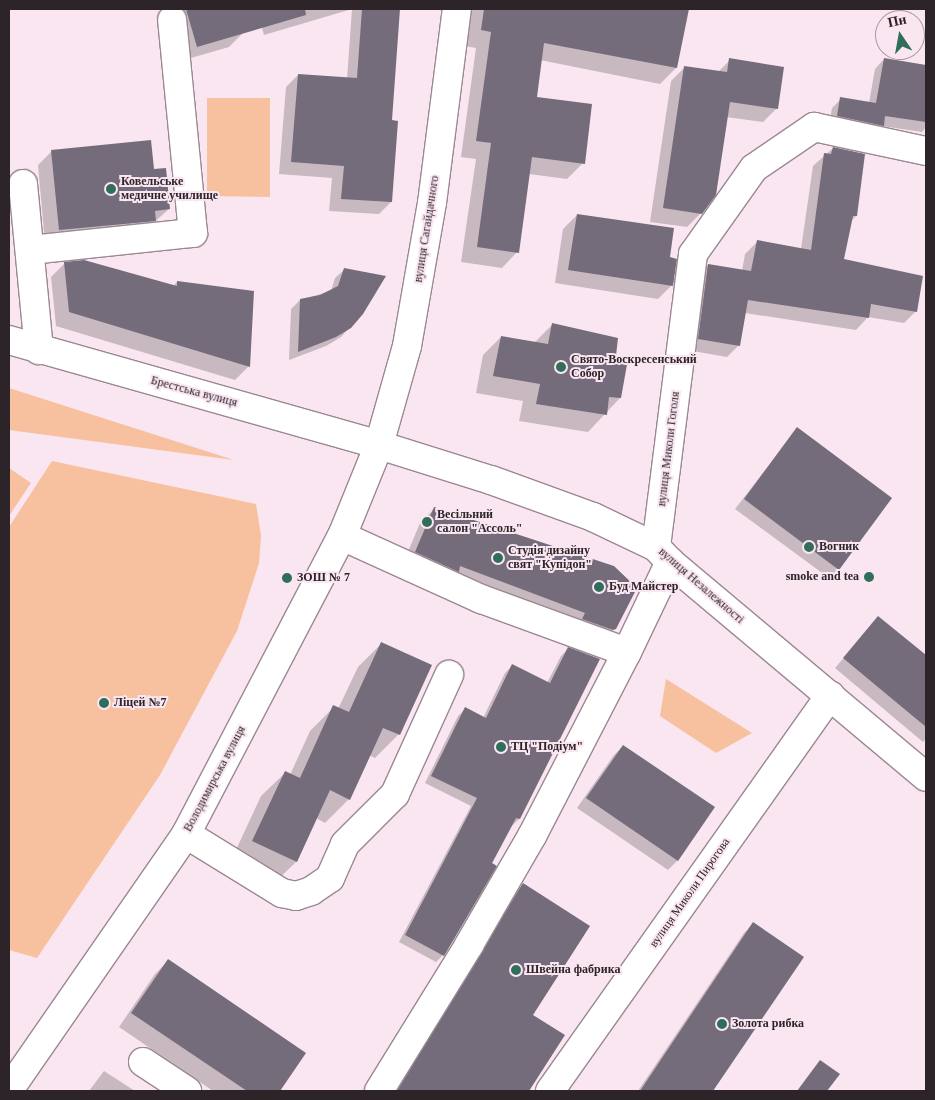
<!DOCTYPE html>
<html>
<head>
<meta charset="utf-8">
<style>
  body { margin:0 }
  #map { position:relative; width:935px; height:1100px; overflow:hidden; background:#fae6f1; font-family:"Times New Roman",serif }
  div>[style] { position:absolute }
  .green>* { inset:0; background:#f7c09e }
  .shadow>* { inset:0; background:#0003 }
  .building>* { inset:0; background:#746c7b }
  .roads { filter:drop-shadow(1px 0 #9a8892) drop-shadow(-1px 0 #9a8892) drop-shadow(0 1px #9a8892) drop-shadow(0 -1px #9a8892) }
  .minor>* { height:28px; margin:-14px; padding:0 14px; transform-origin:14px; border-radius:14px; background:#fff }
  .major>* { height:28px; margin:-14px; padding:0 14px; transform-origin:14px; border-radius:14px; background:#fff }
  .dots>* { width:14px; height:14px; translate:-50% -50%; box-sizing:border-box; border:2px solid #fae6f1; border-radius:50% }
  span { translate:-50% -50%; white-space:nowrap; text-align:center; line-height:1.15; -webkit-text-stroke:4px #fae6f1; paint-order:stroke }
  .poi-label { font-size:12px; color:#2c2428; font-weight:700 }
  .left { translate:0 -50%; text-align:left }
  .right { translate:-100% -50%; text-align:right }
  .street-label { font-size:12px; color:#2c2428 }
  .frame { position:absolute; inset:0; border:10px solid #2c2428; pointer-events:none }
  .north { position:absolute; left:875px; top:10px; width:50px; height:50px; box-sizing:border-box; background:#fae6f1; border:1px solid #a898a1; border-radius:50%; rotate:348deg; font-size:14px; font-weight:700; line-height:20px; text-align:center; color:#2c2428 }
  .north::after { content:''; display:block; margin:auto; width:18px; height:22px; background:#306e5b; clip-path:polygon(50% 0,100% 100%,50% 72%,0 100%) }
</style>
</head>
<body>
<div id="map">
  <div class="green">
    <i style="clip-path:polygon(207px 98px,270px 98px,270px 197px,207px 196px)"></i>
    <i style="clip-path:polygon(9px 388px,234px 460px,9px 430px)"></i>
    <i style="clip-path:polygon(52px 461px,256px 504px,261px 536px,259px 563px,237px 631px,160px 775px,37px 958px,9px 950px,9px 527px)"></i>
    <i style="clip-path:polygon(9px 468px,31px 483px,9px 516px)"></i>
    <i style="clip-path:polygon(666px 679px,752px 733px,716px 753px,660px 716px)"></i>
  </div>
  <div class="shadow">
    <i style="clip-path:polygon(168px 9px,234px 9px,243px 33px,229px 47px,184px 60px)"></i>
    <i style="clip-path:polygon(257px 9px,352px 9px,264px 35px)"></i>
    <i style="clip-path:polygon(352px 9px,399px 9px,391px 122px,391px 202px,379px 214px,329px 211px,332px 178px,279px 174px,286px 87px,298px 75px,347px 79px)"></i>
    <i style="clip-path:polygon(472px 9px,688px 9px,676px 68px,660px 84px,540px 60px,535px 98px,583px 163px,567px 179px,529px 174px,517px 252px,502px 268px,461px 262px,476px 159px,461px 157px,476px 48px,465px 46px)"></i>
    <i style="clip-path:polygon(884px 59px,926px 66px,926px 127px,922px 132px,882px 126px,873px 135px,829px 125px,832px 108px,841px 99px,869px 103px,875px 69px)"></i>
    <i style="clip-path:polygon(730px 60px,777px 108px,763px 122px,726px 117px,701px 213px,687px 227px,650px 222px,671px 81px,685px 67px,718px 72px)"></i>
    <i style="clip-path:polygon(833px 148px,856px 216px,851px 221px,842px 260px,916px 311px,904px 323px,868px 317px,856px 330px,745px 313px,739px 345px,727px 357px,687px 350px,696px 277px,708px 265px,742px 271px,745px 254px,757px 242px,801px 249px,813px 166px)"></i>
    <i style="clip-path:polygon(52px 151px,153px 170px,169px 209px,141px 234px,45px 243px,38px 165px)"></i>
    <i style="clip-path:polygon(577px 215px,669px 258px,672px 285px,658px 299px,555px 283px,563px 229px)"></i>
    <i style="clip-path:polygon(65px 263px,173px 286px,177px 282px,249px 366px,235px 380px,56px 326px,51px 277px)"></i>
    <i style="clip-path:polygon(345px 269px,350px 327px,341px 337px,326px 346px,289px 360px,291px 309px,300px 300px,331px 291px,335px 278px)"></i>
    <i style="clip-path:polygon(552px 325px,615px 357px,620px 398px,588px 432px,519px 421px,523px 401px,476px 393px,483px 355px,501px 337px,534px 343px)"></i>
    <i style="clip-path:polygon(797px 429px,838px 569px,829px 578px,735px 509px)"></i>
    <i style="clip-path:polygon(434px 509px,615px 628px,601px 643px,402px 566px,420px 523px)"></i>
    <i style="clip-path:polygon(878px 618px,926px 656px,926px 739px,923px 742px,835px 668px)"></i>
    <i style="clip-path:polygon(382px 643px,430px 666px,399px 734px,375px 758px,369px 755px,349px 799px,325px 823px,316px 818px,296px 862px,272px 885px,229px 865px,261px 796px,285px 773px,290px 775px,310px 731px,334px 707px,338px 709px,358px 667px)"></i>
    <i style="clip-path:polygon(568px 649px,519px 819px,512px 826px,443px 955px,436px 962px,399px 942px,471px 806px,425px 783px,458px 716px,465px 709px,483px 718px,505px 673px,512px 666px,547px 683px,561px 656px)"></i>
    <i style="clip-path:polygon(623px 746px,713px 808px,677px 861px,668px 870px,577px 808px,614px 755px)"></i>
    <i style="clip-path:polygon(523px 885px,532px 1015px,563px 1035px,528px 1091px,393px 1091px,509px 898px)"></i>
    <i style="clip-path:polygon(753px 924px,802px 957px,712px 1091px,638px 1091px,744px 933px)"></i>
    <i style="clip-path:polygon(169px 960px,305px 1053px,279px 1091px,213px 1091px,119px 1027px,155px 974px)"></i>
    <i style="clip-path:polygon(104px 1071px,135px 1091px,89px 1091px)"></i>
  </div>
  <div class="building">
    <i style="clip-path:polygon(186px 9px,305px 9px,306px 15px,197px 47px)"></i>
    <i style="clip-path:polygon(362px 9px,400px 9px,392px 120px,398px 121px,392px 202px,341px 199px,344px 166px,291px 162px,298px 74px,357px 78px)"></i>
    <i style="clip-path:polygon(484px 9px,689px 9px,677px 68px,544px 43px,537px 97px,592px 104px,585px 164px,532px 157px,519px 253px,477px 247px,491px 143px,476px 141px,491px 32px,481px 30px)"></i>
    <i style="clip-path:polygon(729px 58px,784px 67px,778px 109px,730px 102px,716px 195px,702px 214px,663px 208px,684px 66px,727px 72px)"></i>
    <i style="clip-path:polygon(884px 58px,926px 65px,926px 122px,885px 116px,884px 126px,837px 116px,840px 97px,876px 103px)"></i>
    <i style="clip-path:polygon(151px 140px,154px 169px,166px 168px,170px 209px,155px 211px,156px 221px,59px 230px,51px 150px)"></i>
    <i style="clip-path:polygon(833px 147px,865px 154px,857px 216px,853px 216px,844px 259px,923px 276px,917px 312px,871px 304px,869px 318px,748px 300px,740px 346px,698px 339px,708px 264px,751px 271px,757px 240px,811px 250px,824px 153px,831px 154px)"></i>
    <i style="clip-path:polygon(577px 214px,674px 228px,670px 257px,677px 259px,673px 286px,568px 270px)"></i>
    <i style="clip-path:polygon(84px 260px,177px 286px,177px 281px,254px 291px,250px 367px,69px 312px,64px 262px)"></i>
    <i style="clip-path:polygon(344px 268px,386px 276px,363px 314px,351px 328px,336px 337px,298px 352px,300px 299px,320px 295px,338px 286px)"></i>
    <i style="clip-path:polygon(552px 323px,618px 338px,616px 356px,628px 359px,621px 398px,609px 397px,607px 415px,536px 404px,540px 384px,493px 376px,501px 336px,548px 344px)"></i>
    <i style="clip-path:polygon(797px 427px,892px 498px,839px 570px,744px 499px)"></i>
    <i style="clip-path:polygon(434px 507px,614px 566px,637px 588px,616px 629px,613px 630px,582px 619px,585px 613px,460px 566px,459px 572px,415px 552px)"></i>
    <i style="clip-path:polygon(878px 616px,926px 655px,926px 727px,843px 658px)"></i>
    <i style="clip-path:polygon(381px 642px,432px 665px,400px 735px,383px 728px,350px 800px,330px 790px,297px 862px,252px 841px,285px 771px,300px 778px,333px 705px,349px 712px)"></i>
    <i style="clip-path:polygon(568px 647px,600px 659px,520px 819px,516px 818px,492px 863px,497px 866px,444px 956px,405px 935px,477px 798px,431px 776px,465px 707px,486px 718px,512px 664px,550px 683px)"></i>
    <i style="clip-path:polygon(623px 745px,715px 807px,678px 861px,586px 798px)"></i>
    <i style="clip-path:polygon(523px 883px,590px 926px,533px 1015px,565px 1035px,529px 1091px,397px 1091px)"></i>
    <i style="clip-path:polygon(753px 922px,804px 957px,713px 1091px,640px 1091px)"></i>
    <i style="clip-path:polygon(168px 959px,306px 1053px,280px 1091px,247px 1091px,131px 1013px)"></i>
    <i style="clip-path:polygon(820px 1060px,840px 1074px,827px 1091px,797px 1091px)"></i>
  </div>
  <div class="roads">
    <div class="minor">
      <i style="left:23px;top:184px;width:167px;rotate:84.5deg"></i>
      <i style="left:30px;top:250px;width:164px;rotate:-6deg"></i>
      <i style="left:193px;top:233px;width:214px;rotate:-95.6deg"></i>
      <i style="left:342px;top:536px;width:153px;rotate:24.4deg"></i>
      <i style="left:481px;top:599px;width:155px;rotate:20deg"></i>
      <i style="left:656px;top:547px;width:295px;rotate:-82.8deg"></i>
      <i style="left:693px;top:254px;width:105px;rotate:-54.7deg"></i>
      <i style="left:754px;top:168px;width:73px;rotate:-34.3deg"></i>
      <i style="left:814px;top:127px;width:115px;rotate:12.1deg"></i>
      <i style="left:186px;top:834px;width:113px;rotate:31.6deg"></i>
      <i style="left:282px;top:893px;width:14px;rotate:12deg"></i>
      <i style="left:296px;top:896px;width:16px;rotate:-18deg"></i>
      <i style="left:311px;top:891px;width:23px;rotate:-34deg"></i>
      <i style="left:330px;top:878px;width:37px;rotate:-66deg"></i>
      <i style="left:345px;top:844px;width:71px;rotate:-45deg"></i>
      <i style="left:395px;top:794px;width:131px;rotate:-65.6deg"></i>
      <i style="left:143px;top:1062px;width:53px;rotate:33.4deg"></i>
      <i style="left:379px;top:1091px;width:172px;rotate:-58.3deg"></i>
      <i style="left:469px;top:945px;width:126px;rotate:-60deg"></i>
      <i style="left:532px;top:836px;width:207px;rotate:-62.7deg"></i>
      <i style="left:627px;top:652px;width:100px;rotate:-64.5deg"></i>
      <i style="left:550px;top:1091px;width:485px;rotate:-54.7deg"></i>
    </div>
    <div class="major">
      <i style="left:9px;top:340px;width:385px;rotate:15.8deg"></i>
      <i style="left:379px;top:445px;width:117px;rotate:17.4deg"></i>
      <i style="left:491px;top:480px;width:109px;rotate:19.9deg"></i>
      <i style="left:593px;top:517px;width:70px;rotate:25.5deg"></i>
      <i style="left:656px;top:547px;width:21px;rotate:47deg"></i>
      <i style="left:670px;top:562px;width:334px;rotate:40deg"></i>
      <i style="left:9px;top:1090px;width:311px;rotate:-55.3deg"></i>
      <i style="left:186px;top:834px;width:336px;rotate:-62.4deg"></i>
      <i style="left:342px;top:536px;width:98px;rotate:-67.9deg"></i>
      <i style="left:379px;top:445px;width:103px;rotate:-74.2deg"></i>
      <i style="left:407px;top:346px;width:145px;rotate:-80.1deg"></i>
      <i style="left:432px;top:203px;width:196px;rotate:-82.7deg"></i>
    </div>
  </div>
  <div class="dots">
    <i style="left:111px;top:189px;background:#306e5b"></i>
    <i style="left:561px;top:367px;background:#306e5b"></i>
    <i style="left:427px;top:522px;background:#306e5b"></i>
    <i style="left:809px;top:547px;background:#306e5b"></i>
    <i style="left:498px;top:558px;background:#306e5b"></i>
    <i style="left:869px;top:577px;background:#306e5b"></i>
    <i style="left:287px;top:578px;background:#306e5b"></i>
    <i style="left:599px;top:587px;background:#306e5b"></i>
    <i style="left:104px;top:703px;background:#306e5b"></i>
    <i style="left:501px;top:747px;background:#306e5b"></i>
    <i style="left:516px;top:970px;background:#306e5b"></i>
    <i style="left:722px;top:1024px;background:#306e5b"></i>
  </div>
  <div class="poi-label">
    <span class="left" style="left:121px;top:189px">Ковельське<br>медичне училище</span>
    <span class="left" style="left:571px;top:367px">Свято-Воскресенський<br>Собор</span>
    <span class="left" style="left:437px;top:522px">Весільний<br>салон "Ассоль"</span>
    <span class="left" style="left:819px;top:547px">Вогник</span>
    <span class="left" style="left:508px;top:558px">Студія дизайну<br>свят "Купідон"</span>
    <span class="right" style="left:859px;top:577px">smoke and tea</span>
    <span class="left" style="left:297px;top:578px">ЗОШ № 7</span>
    <span class="left" style="left:609px;top:587px">Буд Майстер</span>
    <span class="left" style="left:114px;top:703px">Ліцей №7</span>
    <span class="left" style="left:511px;top:747px">ТЦ "Подіум"</span>
    <span class="left" style="left:526px;top:970px">Швейна фабрика</span>
    <span class="left" style="left:732px;top:1024px">Золота рибка</span>
  </div>
  <div class="street-label">
    <span style="left:427px;top:229px;rotate:-81deg">вулиця Сагайдачного</span>
    <span style="left:194px;top:392px;rotate:15deg">Брестська вулиця</span>
    <span style="left:669px;top:449px;rotate:-83deg">вулиця Миколи Гоголя</span>
    <span style="left:701px;top:586px;rotate:41deg">вулиця Незалежності</span>
    <span style="left:215px;top:779px;rotate:-62deg">Володимирська вулиця</span>
    <span style="left:690px;top:893px;rotate:-55deg">вулиця Миколи Пирогова</span>
  </div>
  <div class="frame"></div>
  <div class="north">Пн</div>
</div>
</body>
</html>
